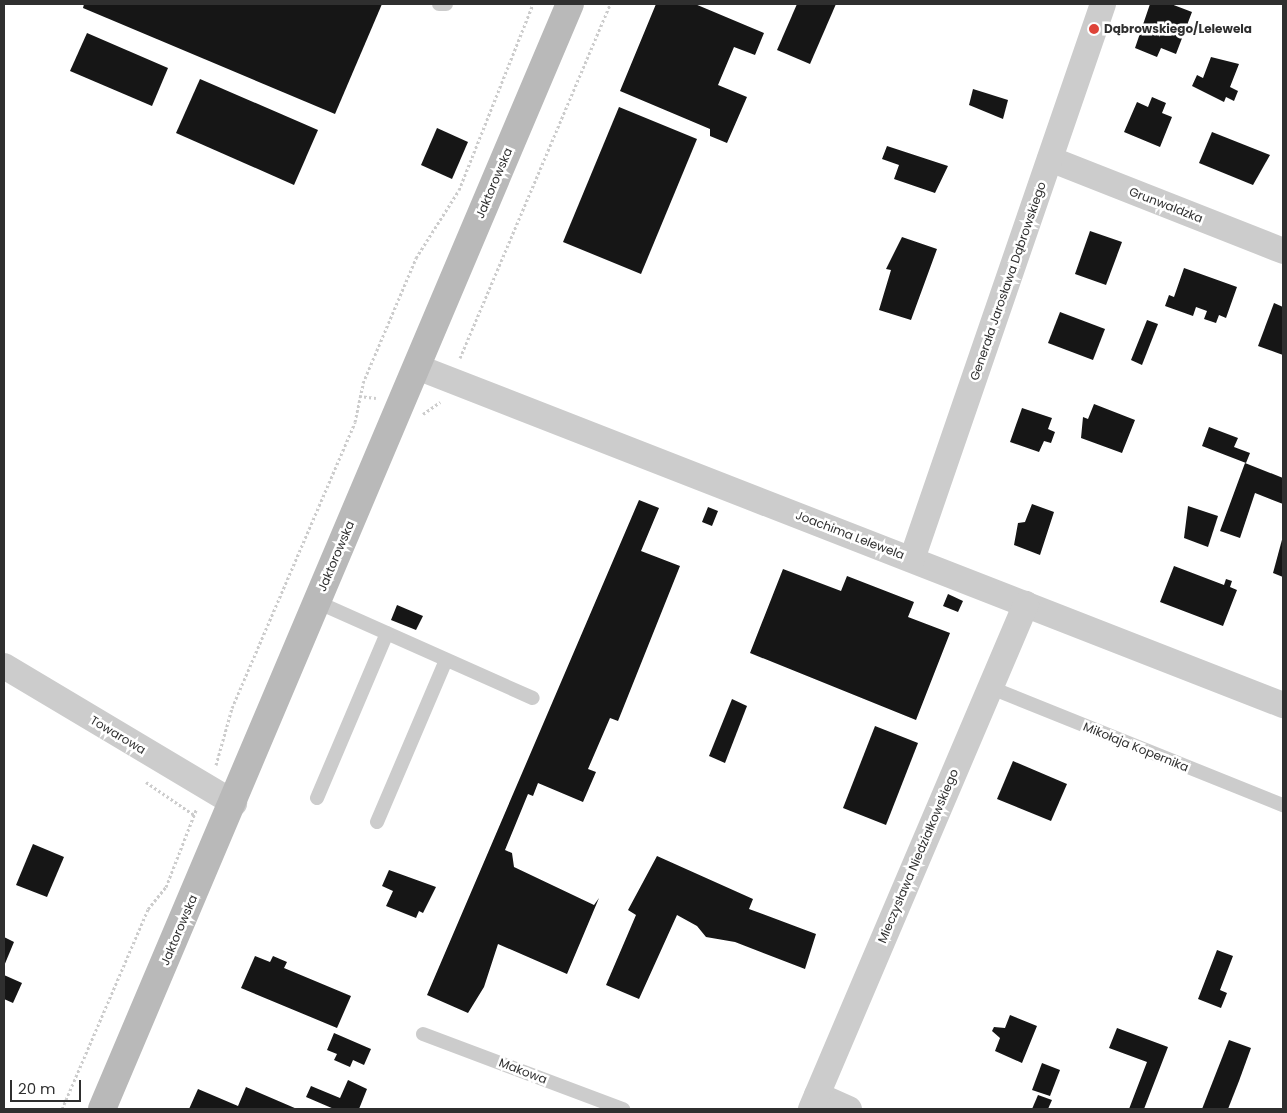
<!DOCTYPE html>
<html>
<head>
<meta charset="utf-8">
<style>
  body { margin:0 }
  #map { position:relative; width:1287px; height:1113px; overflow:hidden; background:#fff; font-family:Poppins,sans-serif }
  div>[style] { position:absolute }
  .building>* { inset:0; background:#161616 }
  .path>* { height:3px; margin-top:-1.5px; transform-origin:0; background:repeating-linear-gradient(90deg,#ccc 0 2.5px,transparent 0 5px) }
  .lane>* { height:14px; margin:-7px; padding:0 7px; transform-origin:7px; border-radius:7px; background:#ccc }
  .street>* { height:26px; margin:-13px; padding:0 13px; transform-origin:13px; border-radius:13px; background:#ccc }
  .secondary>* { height:28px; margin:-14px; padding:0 14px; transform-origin:14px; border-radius:14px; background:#b9b9b9 }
  .dots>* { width:14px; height:14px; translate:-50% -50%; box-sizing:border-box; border:2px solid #fff; border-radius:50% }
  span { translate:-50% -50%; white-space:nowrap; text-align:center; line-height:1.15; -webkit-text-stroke:5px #fff; paint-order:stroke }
  .poi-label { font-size:12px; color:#2f2f2f; font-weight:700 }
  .left { translate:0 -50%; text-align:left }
  .street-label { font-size:12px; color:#2f2f2f }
  .frame { position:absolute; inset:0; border:5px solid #2f2f2f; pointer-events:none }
  .scale { position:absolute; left:10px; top:1080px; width:71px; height:22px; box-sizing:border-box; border:2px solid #2f2f2f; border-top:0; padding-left:6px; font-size:15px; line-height:18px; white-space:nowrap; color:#2f2f2f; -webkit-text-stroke:4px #fff; paint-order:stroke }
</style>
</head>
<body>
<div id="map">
  <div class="building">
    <i style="clip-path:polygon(84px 4px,382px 4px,335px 114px,83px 8px)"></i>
    <i style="clip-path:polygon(656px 4px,695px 4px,764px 33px,755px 55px,734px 47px,718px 85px,747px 97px,727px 143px,710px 136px,710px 129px,620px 91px)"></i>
    <i style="clip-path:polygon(797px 4px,836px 4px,810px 64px,777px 50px)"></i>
    <i style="clip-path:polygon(1150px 4px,1171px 4px,1192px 12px,1176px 54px,1161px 48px,1157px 57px,1135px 48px)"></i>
    <i style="clip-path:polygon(87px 33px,168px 68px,152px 106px,70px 71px)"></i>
    <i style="clip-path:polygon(1211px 57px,1239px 64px,1230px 87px,1238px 91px,1234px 101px,1226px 97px,1224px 102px,1192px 86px,1197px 75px,1203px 78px)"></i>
    <i style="clip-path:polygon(200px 79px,318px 130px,294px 185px,176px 133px)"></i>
    <i style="clip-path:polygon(973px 89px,1008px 100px,1003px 119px,969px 105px)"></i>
    <i style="clip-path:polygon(1152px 97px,1166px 103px,1162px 113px,1172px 117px,1160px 147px,1124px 132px,1137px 102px,1148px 107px)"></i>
    <i style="clip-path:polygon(619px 107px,697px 139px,641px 274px,563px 242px)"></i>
    <i style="clip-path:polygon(437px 128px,468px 142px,452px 179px,421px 165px)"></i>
    <i style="clip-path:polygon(1212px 132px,1270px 155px,1253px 185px,1199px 163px)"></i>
    <i style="clip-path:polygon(887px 146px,948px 166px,935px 193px,894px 179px,899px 165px,882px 159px)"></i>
    <i style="clip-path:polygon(1090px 231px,1122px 242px,1106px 285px,1075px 274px)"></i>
    <i style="clip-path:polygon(902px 237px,937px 249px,911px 320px,879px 310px,891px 270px,886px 269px)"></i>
    <i style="clip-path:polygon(1184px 268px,1237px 287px,1226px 318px,1219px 315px,1216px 323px,1204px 319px,1207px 311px,1196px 307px,1193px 316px,1165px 306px,1169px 295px,1174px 297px)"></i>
    <i style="clip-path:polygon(1274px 303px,1283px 307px,1283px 355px,1258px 346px)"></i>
    <i style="clip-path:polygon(1060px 312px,1105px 329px,1093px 360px,1048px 343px)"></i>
    <i style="clip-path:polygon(1147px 320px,1158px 324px,1142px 365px,1131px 360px)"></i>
    <i style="clip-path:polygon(1094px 404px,1135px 420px,1122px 453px,1081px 438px,1083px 417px,1088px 419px)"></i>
    <i style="clip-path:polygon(1022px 408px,1052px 418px,1048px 429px,1055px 432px,1051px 443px,1044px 441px,1039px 452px,1010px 442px)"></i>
    <i style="clip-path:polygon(1209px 427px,1238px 438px,1234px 447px,1250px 453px,1246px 463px,1202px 446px)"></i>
    <i style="clip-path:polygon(1245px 463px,1283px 478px,1283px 504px,1255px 493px,1240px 538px,1220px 531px)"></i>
    <i style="clip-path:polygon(639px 500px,659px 508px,641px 551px,680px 566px,618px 721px,610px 718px,588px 769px,596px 772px,583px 802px,538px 783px,533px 796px,528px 794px,505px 850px,512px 853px,514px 867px,594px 905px,599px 898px,567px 974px,498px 944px,484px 987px,468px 1013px,427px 995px)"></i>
    <i style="clip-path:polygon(1032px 504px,1054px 512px,1040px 555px,1014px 545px,1018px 523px,1025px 522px)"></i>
    <i style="clip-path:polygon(1188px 506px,1218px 516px,1208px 547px,1184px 538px)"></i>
    <i style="clip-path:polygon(708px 507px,718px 511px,712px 526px,702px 522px)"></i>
    <i style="clip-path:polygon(1283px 536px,1283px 577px,1273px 573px)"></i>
    <i style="clip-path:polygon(1174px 566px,1224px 585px,1226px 579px,1232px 581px,1230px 587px,1237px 590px,1223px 626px,1160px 602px)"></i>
    <i style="clip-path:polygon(783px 569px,841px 591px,847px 576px,914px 602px,908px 617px,950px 633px,916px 720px,750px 653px)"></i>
    <i style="clip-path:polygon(948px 594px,963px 601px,958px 612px,943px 606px)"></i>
    <i style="clip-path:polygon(397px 605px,423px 616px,416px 630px,391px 620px)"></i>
    <i style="clip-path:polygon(732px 699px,747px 706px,725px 763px,709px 756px)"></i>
    <i style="clip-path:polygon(875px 726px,918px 743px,886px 825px,843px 808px)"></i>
    <i style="clip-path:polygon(1013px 761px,1067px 784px,1051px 821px,997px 799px)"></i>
    <i style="clip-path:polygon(33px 844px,64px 857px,47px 897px,16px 885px)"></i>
    <i style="clip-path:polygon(657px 856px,753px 899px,749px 909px,816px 934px,805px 969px,735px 942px,706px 937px,697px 926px,677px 915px,639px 999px,606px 985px,636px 915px,628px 910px)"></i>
    <i style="clip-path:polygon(389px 870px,436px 887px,423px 913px,419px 911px,416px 918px,386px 906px,393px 891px,382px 886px)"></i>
    <i style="clip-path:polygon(4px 937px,14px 942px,4px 966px)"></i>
    <i style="clip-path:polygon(1217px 950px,1233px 956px,1220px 990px,1227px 993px,1221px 1008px,1198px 999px)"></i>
    <i style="clip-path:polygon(255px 956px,270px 962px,273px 956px,287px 962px,284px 968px,351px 996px,337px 1028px,241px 988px)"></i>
    <i style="clip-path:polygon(4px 975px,22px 983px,13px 1003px,4px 999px)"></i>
    <i style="clip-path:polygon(1010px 1015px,1037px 1026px,1022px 1063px,995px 1051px,1000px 1038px,992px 1031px,994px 1027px,1005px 1028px)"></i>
    <i style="clip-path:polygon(1117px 1028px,1168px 1047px,1144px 1109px,1129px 1109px,1147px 1062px,1109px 1048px)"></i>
    <i style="clip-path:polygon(334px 1033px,371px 1049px,364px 1065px,353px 1060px,350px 1067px,334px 1060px,337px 1054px,327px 1050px)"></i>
    <i style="clip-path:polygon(1229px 1040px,1251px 1048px,1239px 1081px,1228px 1109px,1202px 1109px)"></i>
    <i style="clip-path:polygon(1042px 1063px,1060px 1070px,1050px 1096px,1032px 1090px)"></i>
    <i style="clip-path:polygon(348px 1080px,367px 1089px,359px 1109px,334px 1109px,306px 1097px,311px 1086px,340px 1098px)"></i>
    <i style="clip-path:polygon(246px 1087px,297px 1109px,189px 1109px,198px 1089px,238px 1106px)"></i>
    <i style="clip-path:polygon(1038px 1095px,1052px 1100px,1048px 1109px,1032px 1109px)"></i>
  </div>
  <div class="path">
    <i style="left:460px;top:358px;width:384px;rotate:-67deg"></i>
    <i style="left:359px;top:396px;width:17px;rotate:7deg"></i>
    <i style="left:423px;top:414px;width:21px;rotate:-35deg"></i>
    <i style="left:216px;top:765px;width:59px;rotate:-74.3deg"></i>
    <i style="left:232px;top:708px;width:311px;rotate:-66.7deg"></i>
    <i style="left:355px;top:422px;width:40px;rotate:-78deg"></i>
    <i style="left:363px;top:383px;width:136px;rotate:-67deg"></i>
    <i style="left:416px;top:258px;width:80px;rotate:-57.7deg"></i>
    <i style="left:459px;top:190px;width:200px;rotate:-68.3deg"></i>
    <i style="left:146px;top:782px;width:58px;rotate:34.5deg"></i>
    <i style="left:62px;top:1109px;width:218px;rotate:-66.7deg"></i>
    <i style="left:148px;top:909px;width:28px;rotate:-51deg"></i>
    <i style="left:166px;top:887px;width:83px;rotate:-68.7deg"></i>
  </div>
  <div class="lane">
    <i style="left:439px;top:4px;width:7px"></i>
    <i style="left:317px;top:602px;width:236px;rotate:24deg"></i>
    <i style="left:989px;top:687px;width:317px;rotate:21.9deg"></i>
    <i style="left:317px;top:798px;width:179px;rotate:-67deg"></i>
    <i style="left:377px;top:822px;width:176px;rotate:-66.9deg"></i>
    <i style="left:423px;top:1034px;width:214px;rotate:20.6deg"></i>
  </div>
  <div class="street">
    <i style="left:1050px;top:159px;width:251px;rotate:21.5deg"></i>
    <i style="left:417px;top:367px;width:930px;rotate:21.32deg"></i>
    <i style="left:912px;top:559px;width:587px;rotate:-71.01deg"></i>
    <i style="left:4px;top:666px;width:268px;rotate:30.8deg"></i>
    <i style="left:817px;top:1095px;width:35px;rotate:24deg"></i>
    <i style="left:811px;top:1109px;width:549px;rotate:-66.94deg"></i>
  </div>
  <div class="secondary">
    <i style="left:102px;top:1109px;width:1200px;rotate:-67.05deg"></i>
  </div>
  <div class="dots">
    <i style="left:1094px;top:29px;background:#de4338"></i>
  </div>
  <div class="poi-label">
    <span class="left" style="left:1104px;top:29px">Dąbrowskiego/Lelewela</span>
  </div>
  <div class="street-label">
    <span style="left:494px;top:183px;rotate:-67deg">Jaktorowska</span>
    <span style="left:1166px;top:205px;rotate:21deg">Grunwaldzka</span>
    <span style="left:1008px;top:281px;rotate:-71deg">Generała Jarosława Dąbrowskiego</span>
    <span style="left:850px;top:535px;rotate:21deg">Joachima Lelewela</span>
    <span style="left:336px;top:556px;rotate:-67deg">Jaktorowska</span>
    <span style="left:118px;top:735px;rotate:31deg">Towarowa</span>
    <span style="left:1136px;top:747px;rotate:22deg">Mikołaja Kopernika</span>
    <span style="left:918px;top:856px;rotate:-67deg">Mieczysława Niedziałkowskiego</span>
    <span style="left:179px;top:930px;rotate:-67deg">Jaktorowska</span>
    <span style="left:523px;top:1071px;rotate:21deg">Makowa</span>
  </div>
  <div class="frame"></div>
  <div class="scale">20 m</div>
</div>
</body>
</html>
